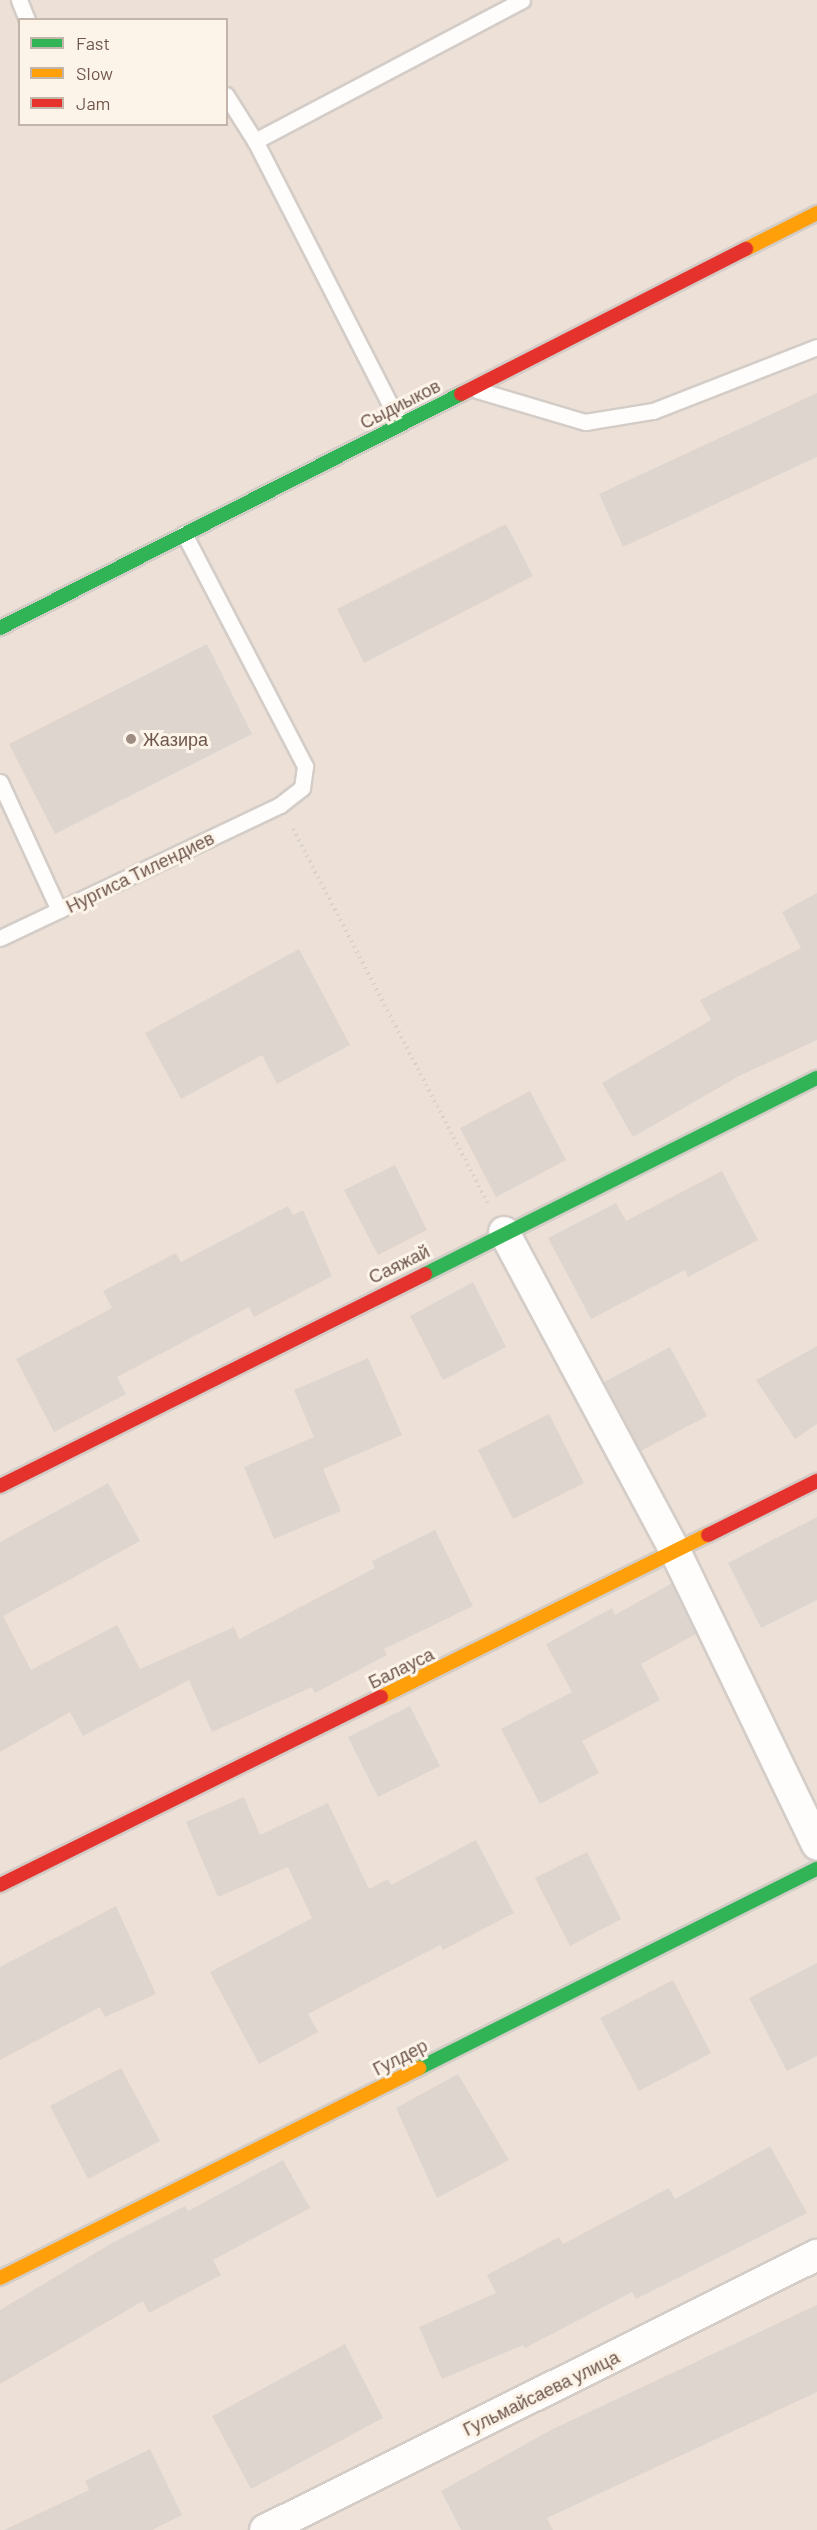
<!DOCTYPE html>
<html>
<head>
<meta charset="utf-8">
<style>
  body { margin:0 }
  #map { position:relative; width:817px; height:2530px; overflow:hidden; background:#f5efe9; font-family:Barlow,sans-serif }
  div>[style] { position:absolute }
  .residential>* { inset:0; background:#ede1d7 }
  .building>* { inset:0; background:#ded5cf }
  .path>* { height:4px; margin-top:-2px; transform-origin:0; background:repeating-linear-gradient(90deg,#d6cfca 0 1.5px,transparent 0 6px) }
  .roads { filter:drop-shadow(2px 0 #d3ccc7) drop-shadow(-2px 0 #d3ccc7) drop-shadow(0 2px #d3ccc7) drop-shadow(0 -2px #d3ccc7) }
  .lane>* { height:15px; margin:-7.5px; padding:0 7.5px; transform-origin:7.5px; border-radius:7.5px; background:#fefdfc }
  .street>* { height:30px; margin:-15px; padding:0 15px; transform-origin:15px; border-radius:15px; background:#fefdfc }
  .fast>* { height:14px; margin:-7px; padding:0 7px; transform-origin:7px; border-radius:7px; background:#30b455 }
  .slow>* { height:14px; margin:-7px; padding:0 7px; transform-origin:7px; border-radius:7px; background:#ff9f0a }
  .jam>* { height:14px; margin:-7px; padding:0 7px; transform-origin:7px; border-radius:7px; background:#e5322d }
  .dots>* { width:16px; height:16px; translate:-50% -50%; box-sizing:border-box; border:3px solid #fdf4e9; border-radius:50% }
  span { translate:-50% -50%; white-space:nowrap; text-align:center; line-height:1.15; -webkit-text-stroke:6px #fdf4e9; paint-order:stroke }
  .street-label { font-size:18px; color:#6f574c }
  .poi-label { font-size:18px; color:#6f574c }
  .left { translate:0 -50%; text-align:left }
  .legend { position:absolute; left:18px; top:18px; width:210px; height:108px; box-sizing:border-box; background:#fdf4e9; border:2px solid #c4b5aa; margin:0; padding:8px 10px; list-style:none; font-size:18px; color:#6f574c }
  .legend li { display:flex; align-items:center; gap:12px; height:30px }
  .legend b { width:30px; border:2px solid #c4b5aa }
</style>
</head>
<body>
<div id="map">
  <div class="residential">
    <i style="clip-path:polygon(evenodd,0 0,817px 0,817px 2530px,0 2530px,0 0,20px 20px,226px 20px,226px 124px,20px 124px,20px 20px)"></i>
  </div>
  <div class="building">
    <i style="clip-path:polygon(817px 393px,817px 457px,623px 547px,599px 494px)"></i>
    <i style="clip-path:polygon(506px 524px,533px 576px,364px 663px,337px 609px)"></i>
    <i style="clip-path:polygon(207px 644px,252px 734px,55px 834px,9px 744px)"></i>
    <i style="clip-path:polygon(817px 893px,817px 1040px,739px 1076px,633px 1137px,602px 1083px,711px 1020px,700px 1000px,801px 948px,782px 912px)"></i>
    <i style="clip-path:polygon(299px 949px,350px 1045px,277px 1084px,262px 1055px,181px 1099px,145px 1033px)"></i>
    <i style="clip-path:polygon(530px 1091px,566px 1160px,496px 1197px,460px 1128px)"></i>
    <i style="clip-path:polygon(395px 1165px,427px 1230px,378px 1255px,344px 1190px)"></i>
    <i style="clip-path:polygon(722px 1171px,758px 1240px,688px 1277px,685px 1270px,591px 1319px,548px 1238px,616px 1203px,626px 1221px)"></i>
    <i style="clip-path:polygon(288px 1206px,293px 1215px,303px 1210px,332px 1276px,254px 1317px,249px 1307px,117px 1377px,126px 1394px,54px 1432px,16px 1359px,112px 1308px,103px 1291px,176px 1253px,181px 1262px)"></i>
    <i style="clip-path:polygon(473px 1282px,506px 1347px,443px 1380px,410px 1316px)"></i>
    <i style="clip-path:polygon(817px 1346px,817px 1424px,795px 1439px,756px 1380px)"></i>
    <i style="clip-path:polygon(670px 1347px,707px 1416px,641px 1451px,604px 1382px)"></i>
    <i style="clip-path:polygon(368px 1358px,402px 1435px,323px 1469px,341px 1511px,274px 1539px,244px 1467px,314px 1437px,294px 1390px)"></i>
    <i style="clip-path:polygon(549px 1414px,584px 1483px,513px 1519px,478px 1450px)"></i>
    <i style="clip-path:polygon(108px 1483px,140px 1541px,3px 1616px,31px 1670px,117px 1625px,140px 1669px,234px 1627px,239px 1639px,375px 1568px,372px 1561px,435px 1530px,473px 1606px,384px 1649px,387px 1655px,315px 1693px,312px 1687px,212px 1732px,189px 1680px,83px 1736px,70px 1712px,0 1752px,0 1542px)"></i>
    <i style="clip-path:polygon(817px 1517px,817px 1600px,761px 1628px,728px 1563px)"></i>
    <i style="clip-path:polygon(672px 1583px,696px 1634px,641px 1664px,660px 1700px,582px 1741px,599px 1773px,540px 1804px,501px 1729px,572px 1692px,546px 1644px,612px 1608px,615px 1615px)"></i>
    <i style="clip-path:polygon(410px 1706px,440px 1766px,378px 1797px,348px 1737px)"></i>
    <i style="clip-path:polygon(244px 1797px,260px 1835px,328px 1803px,369px 1889px,388px 1879px,391px 1885px,476px 1840px,514px 1913px,443px 1950px,440px 1945px,308px 2014px,318px 2032px,259px 2064px,210px 1972px,312px 1918px,288px 1867px,218px 1897px,186px 1822px)"></i>
    <i style="clip-path:polygon(587px 1852px,621px 1919px,570px 1946px,535px 1878px)"></i>
    <i style="clip-path:polygon(116px 1906px,156px 1994px,105px 2017px,100px 2007px,0 2060px,0 1967px)"></i>
    <i style="clip-path:polygon(817px 1963px,817px 2056px,787px 2071px,749px 1998px)"></i>
    <i style="clip-path:polygon(673px 1980px,711px 2053px,639px 2091px,600px 2018px)"></i>
    <i style="clip-path:polygon(121px 2068px,160px 2141px,88px 2179px,50px 2106px)"></i>
    <i style="clip-path:polygon(458px 2074px,509px 2160px,437px 2198px,396px 2108px)"></i>
    <i style="clip-path:polygon(770px 2146px,807px 2213px,636px 2299px,632px 2292px,525px 2348px,523px 2345px,442px 2379px,419px 2327px,496px 2293px,487px 2275px,559px 2237px,563px 2244px,669px 2188px,675px 2199px)"></i>
    <i style="clip-path:polygon(283px 2160px,310px 2208px,213px 2260px,221px 2275px,149px 2313px,143px 2301px,0 2384px,0 2310px,112px 2243px,185px 2206px,188px 2211px)"></i>
    <i style="clip-path:polygon(817px 2305px,817px 2392px,547px 2518px,553px 2530px,461px 2530px,441px 2491px,553px 2429px)"></i>
    <i style="clip-path:polygon(345px 2344px,383px 2418px,251px 2489px,212px 2416px)"></i>
    <i style="clip-path:polygon(150px 2449px,182px 2515px,152px 2530px,4px 2530px,89px 2490px,85px 2481px)"></i>
  </div>
  <div class="path">
    <i style="left:293px;top:829px;width:422px;rotate:62.5deg"></i>
  </div>
  <div class="roads">
    <div class="lane">
      <i style="left:19px;top:0;width:22px;rotate:68deg"></i>
      <i style="left:226px;top:95px;width:54px;rotate:57.8deg"></i>
      <i style="left:477px;top:390px;width:113px;rotate:16.5deg"></i>
      <i style="left:585px;top:422px;width:69px;rotate:-9.2deg"></i>
      <i style="left:653px;top:411px;width:176px;rotate:-21.3deg"></i>
      <i style="left:400px;top:424px;width:318px;rotate:-117.1deg"></i>
      <i style="left:255px;top:141px;width:302px;rotate:-27.8deg"></i>
      <i style="left:0;top:782px;width:141px;rotate:65.3deg"></i>
      <i style="left:0;top:938px;width:310px;rotate:-25.4deg"></i>
      <i style="left:280px;top:805px;width:28px;rotate:-38deg"></i>
      <i style="left:302px;top:788px;width:22px;rotate:-82deg"></i>
      <i style="left:305px;top:766px;width:262px;rotate:-117.5deg"></i>
    </div>
    <div class="street">
      <i style="left:504px;top:1232px;width:364px;rotate:61.8deg"></i>
      <i style="left:676px;top:1553px;width:324px;rotate:64.2deg"></i>
      <i style="left:265px;top:2530px;width:617px;rotate:-26.48deg"></i>
    </div>
    <div class="fast">
      <i style="left:0;top:628px;width:517px;rotate:-26.91deg"></i>
      <i style="left:425px;top:1274px;width:438px;rotate:-26.6deg"></i>
      <i style="left:419px;top:2068px;width:445px;rotate:-26.6deg"></i>
    </div>
    <div class="slow">
      <i style="left:746px;top:249px;width:80px;rotate:-26.9deg"></i>
      <i style="left:381px;top:1697px;width:365px;rotate:-26.4deg"></i>
      <i style="left:0;top:2278px;width:469px;rotate:-26.6deg"></i>
    </div>
    <div class="jam">
      <i style="left:461px;top:394px;width:320px;rotate:-27deg"></i>
      <i style="left:0;top:1486px;width:475px;rotate:-26.5deg"></i>
      <i style="left:708px;top:1535px;width:122px;rotate:-26.4deg"></i>
      <i style="left:0;top:1885px;width:425px;rotate:-26.3deg"></i>
    </div>
  </div>
  <div class="dots">
    <i style="left:131px;top:739px;background:#9e8c83"></i>
  </div>
  <div class="street-label">
    <span style="left:400px;top:404px;rotate:-27deg">Сыдиыков</span>
    <span style="left:140px;top:872px;rotate:-26deg">Нургиса Тилендиев</span>
    <span style="left:399px;top:1264px;rotate:-26deg">Саяжай</span>
    <span style="left:401px;top:1668px;rotate:-26deg">Балауса</span>
    <span style="left:400px;top:2057px;rotate:-27deg">Гулдер</span>
    <span style="left:541px;top:2393px;rotate:-26deg">Гульмайсаева улица</span>
  </div>
  <div class="poi-label">
    <span class="left" style="left:143px;top:739px">Жазира</span>
  </div>
  <ul class="legend">
  <li><b style="height:8px;background:#30b455"></b>Fast</li>
  <li><b style="height:8px;background:#ff9f0a"></b>Slow</li>
  <li><b style="height:8px;background:#e5322d"></b>Jam</li>
  </ul>
</div>
</body>
</html>
